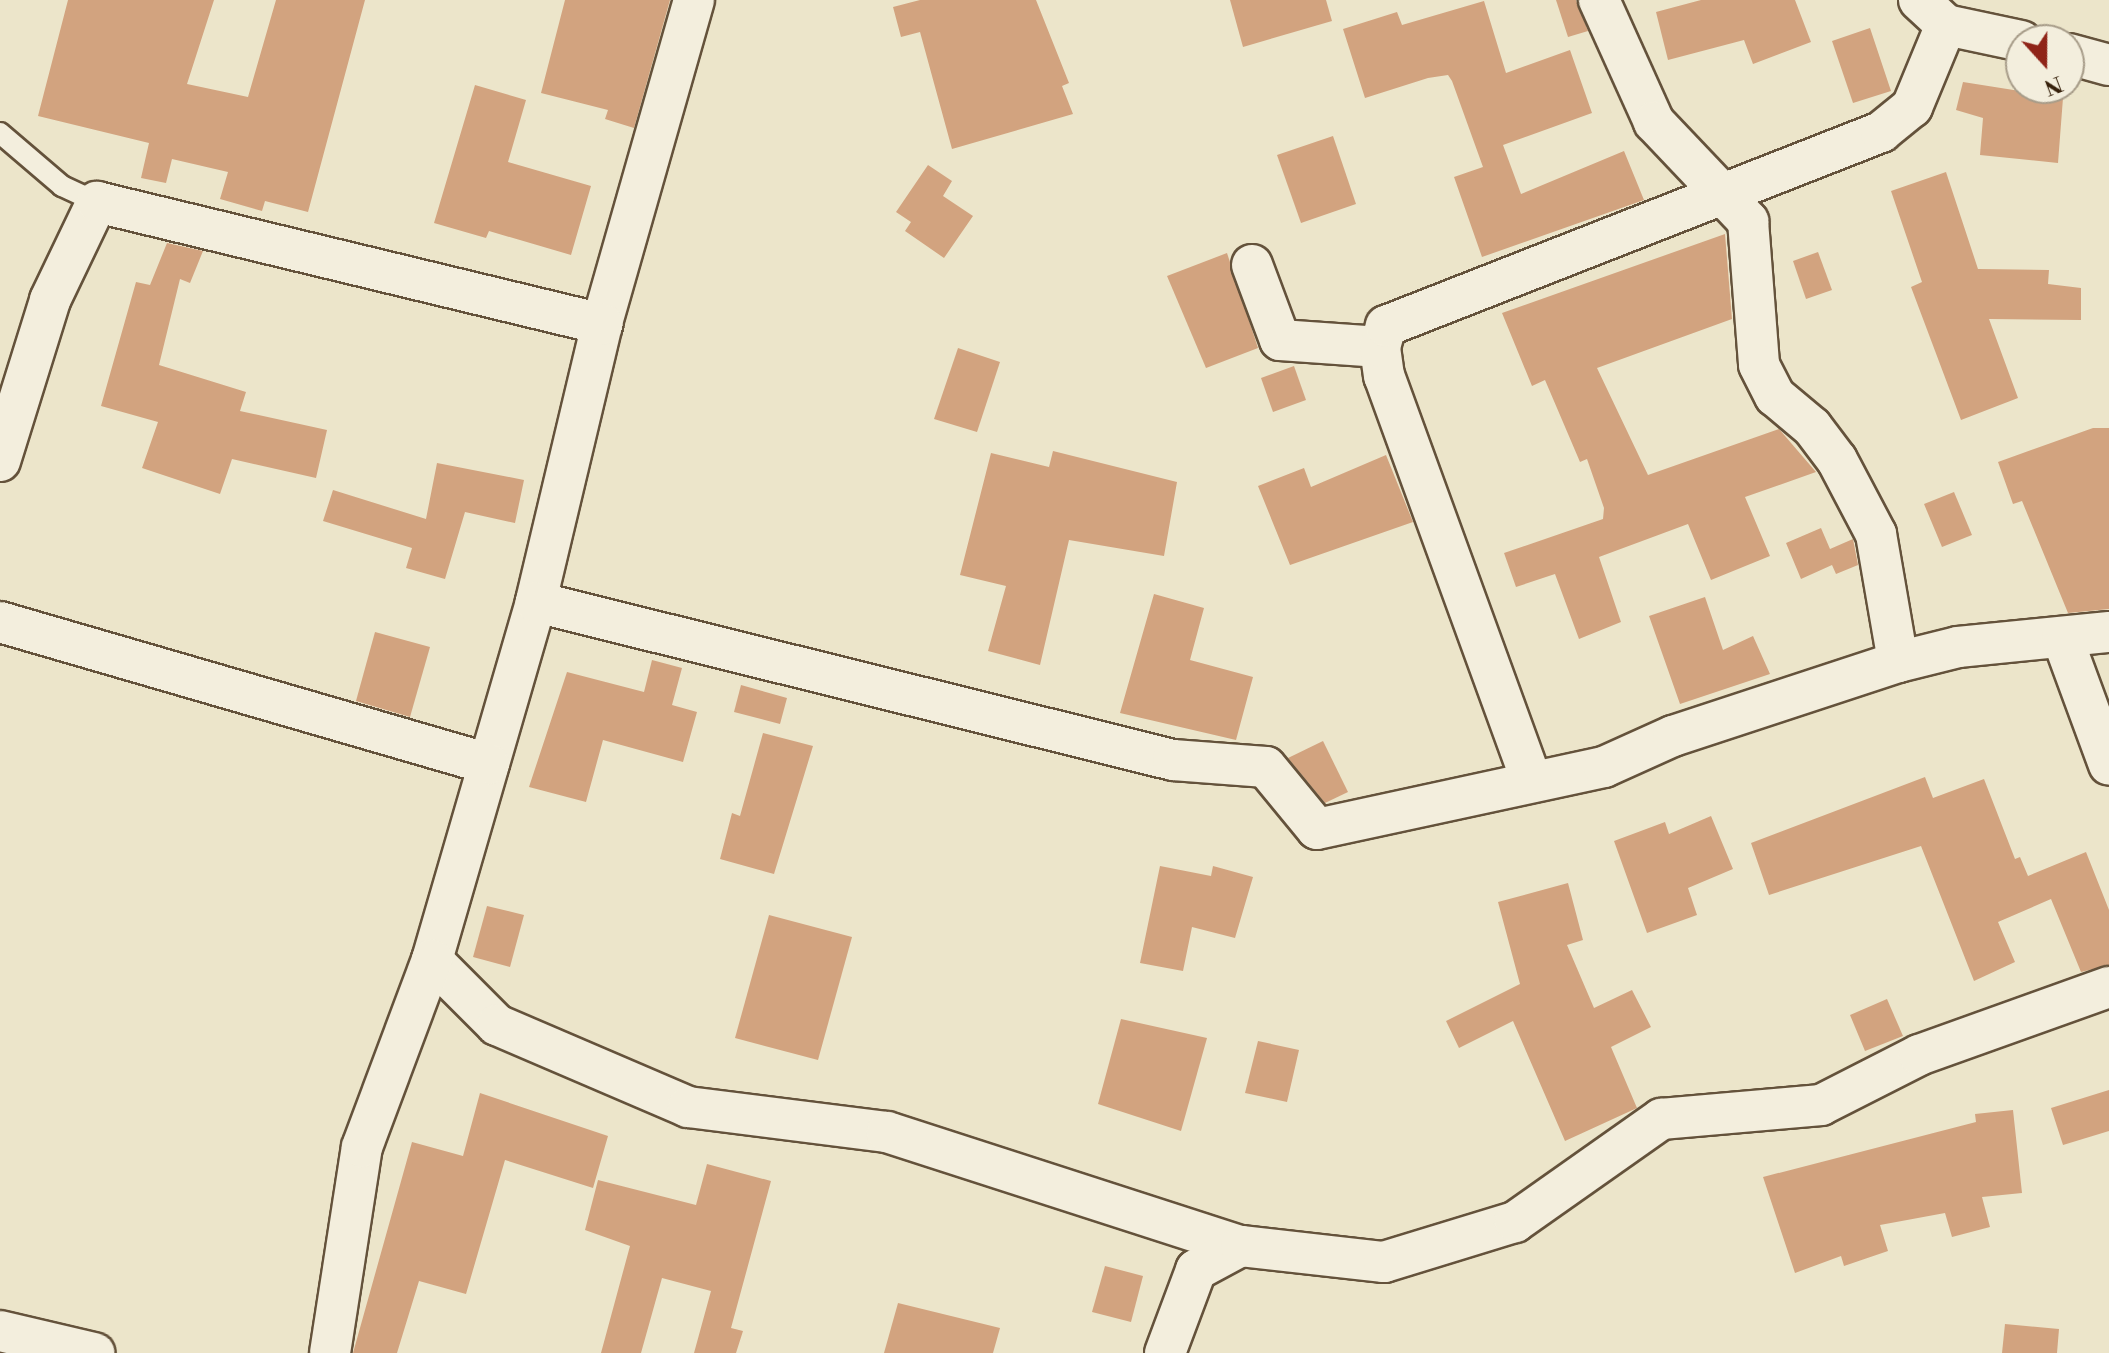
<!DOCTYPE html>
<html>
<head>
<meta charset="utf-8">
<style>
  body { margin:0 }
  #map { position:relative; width:2109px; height:1353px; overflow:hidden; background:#ece5ca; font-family:"Libre Bodoni",serif }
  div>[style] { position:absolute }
  .building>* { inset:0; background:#d2a37f }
  .roads { filter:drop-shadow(2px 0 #64523b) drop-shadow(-2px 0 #64523b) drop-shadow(0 2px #64523b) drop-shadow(0 -2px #64523b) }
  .lane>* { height:20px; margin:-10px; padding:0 10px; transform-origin:10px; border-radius:10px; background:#f3eedd }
  .street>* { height:40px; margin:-20px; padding:0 20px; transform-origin:20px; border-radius:20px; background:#f3eedd }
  span { translate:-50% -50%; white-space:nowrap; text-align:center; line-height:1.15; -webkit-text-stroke:8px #f3eedd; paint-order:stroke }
  .north { position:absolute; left:2005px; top:24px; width:80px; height:80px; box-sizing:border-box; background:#f3eedd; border:2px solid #a79c89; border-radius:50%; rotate:159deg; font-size:22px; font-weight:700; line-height:32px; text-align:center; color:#36210b }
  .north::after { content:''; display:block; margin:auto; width:28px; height:36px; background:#8f2418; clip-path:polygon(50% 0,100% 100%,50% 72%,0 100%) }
</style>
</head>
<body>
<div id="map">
  <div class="building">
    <i style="clip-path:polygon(68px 0,214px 0,187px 84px,248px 97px,276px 0,365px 0,308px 212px,265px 201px,262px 211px,220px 199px,228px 172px,172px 159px,166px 183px,141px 178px,149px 143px,38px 116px)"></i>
    <i style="clip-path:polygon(565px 0,670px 0,634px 128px,605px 119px,608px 110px,541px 93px)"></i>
    <i style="clip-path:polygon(920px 0,1036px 0,1069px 83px,1062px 86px,1073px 114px,952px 149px,920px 32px,901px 37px,893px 7px)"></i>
    <i style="clip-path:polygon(1230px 0,1326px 0,1332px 21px,1243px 47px)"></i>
    <i style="clip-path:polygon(1556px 0,1576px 0,1588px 31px,1568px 37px)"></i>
    <i style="clip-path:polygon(1701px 0,1795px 0,1811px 42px,1753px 64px,1744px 40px,1668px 60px,1656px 12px)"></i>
    <i style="clip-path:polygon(1484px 1px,1506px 73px,1570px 50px,1592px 113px,1503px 145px,1521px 194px,1624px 151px,1644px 200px,1482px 257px,1454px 177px,1483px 167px,1452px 81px,1448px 75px,1428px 78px,1365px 98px,1343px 29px,1397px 12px,1402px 25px)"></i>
    <i style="clip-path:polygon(1870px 28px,1891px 91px,1853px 103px,1832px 41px)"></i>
    <i style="clip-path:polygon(1963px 82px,2063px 98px,2058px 163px,1980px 155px,1983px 118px,1956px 110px)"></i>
    <i style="clip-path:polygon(475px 85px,526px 100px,508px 162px,591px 186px,571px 255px,489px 231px,486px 238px,434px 223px)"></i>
    <i style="clip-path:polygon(1333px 136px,1356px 204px,1301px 223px,1277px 155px)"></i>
    <i style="clip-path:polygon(928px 165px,952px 181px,943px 196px,973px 216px,944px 258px,905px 231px,911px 222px,896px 212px)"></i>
    <i style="clip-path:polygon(1946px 172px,1978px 269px,2049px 270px,2048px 284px,2081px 288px,2081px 320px,1989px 319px,2018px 398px,1961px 420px,1911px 287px,1922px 282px,1891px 191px)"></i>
    <i style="clip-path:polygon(1725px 234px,1732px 319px,1597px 368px,1648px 475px,1779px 429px,1816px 472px,1745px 497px,1770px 556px,1711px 580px,1688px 524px,1599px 557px,1621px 622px,1579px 639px,1555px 574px,1516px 587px,1504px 553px,1603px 519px,1604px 508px,1587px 459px,1580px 462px,1545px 380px,1532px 386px,1502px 313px)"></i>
    <i style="clip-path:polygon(167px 243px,203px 251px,190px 283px,180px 279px,159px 365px,246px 392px,240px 411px,327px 430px,316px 478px,232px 459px,220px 494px,142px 468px,158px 422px,101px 406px,136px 282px,150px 285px)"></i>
    <i style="clip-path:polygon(1818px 252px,1832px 290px,1806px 299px,1793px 261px)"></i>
    <i style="clip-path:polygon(1227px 253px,1258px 348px,1206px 368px,1167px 276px)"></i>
    <i style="clip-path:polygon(958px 348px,1000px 362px,977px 432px,934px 419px)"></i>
    <i style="clip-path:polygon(1294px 366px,1306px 400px,1273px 412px,1261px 378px)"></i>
    <i style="clip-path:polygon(2093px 428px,2109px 428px,2109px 609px,2068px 613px,2022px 501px,2013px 504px,1998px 462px)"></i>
    <i style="clip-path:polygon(1053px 451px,1177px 482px,1164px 556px,1069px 540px,1040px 665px,988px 651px,1006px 586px,960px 575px,991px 453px,1049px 467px)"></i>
    <i style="clip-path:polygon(1386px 455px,1413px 522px,1290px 565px,1258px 486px,1304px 468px,1311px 487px)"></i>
    <i style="clip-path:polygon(437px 463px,524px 480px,515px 523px,465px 512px,445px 579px,406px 568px,412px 548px,323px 521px,333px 490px,426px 519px)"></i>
    <i style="clip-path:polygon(1954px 492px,1972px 535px,1942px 547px,1924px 504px)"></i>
    <i style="clip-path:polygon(1821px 528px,1830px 549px,1853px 539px,1858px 565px,1836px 574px,1832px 565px,1801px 579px,1786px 543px)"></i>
    <i style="clip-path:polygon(1154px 594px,1204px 608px,1190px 660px,1253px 677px,1236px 740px,1120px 713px)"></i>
    <i style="clip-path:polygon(1705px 597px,1723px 650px,1753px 636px,1770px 674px,1680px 704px,1649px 616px)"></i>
    <i style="clip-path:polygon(375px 632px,430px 647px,410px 717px,356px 701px)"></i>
    <i style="clip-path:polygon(652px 660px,682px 668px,672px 705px,697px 712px,683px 762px,603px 740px,586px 802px,529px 787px,567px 672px,644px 692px)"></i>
    <i style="clip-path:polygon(741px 685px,787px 698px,780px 724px,734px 712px)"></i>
    <i style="clip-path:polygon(763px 733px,813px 746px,774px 874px,720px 859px,732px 813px,740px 816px)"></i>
    <i style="clip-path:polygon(1323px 741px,1348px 792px,1325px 803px,1288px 758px)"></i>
    <i style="clip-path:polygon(1925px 777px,1933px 798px,1984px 779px,2015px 859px,2020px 857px,2028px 876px,2086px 852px,2109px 910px,2109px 965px,2081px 972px,2051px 899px,1998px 922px,2015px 962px,1974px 981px,1921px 846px,1769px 895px,1751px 843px)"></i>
    <i style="clip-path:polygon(1711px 816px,1733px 869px,1688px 888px,1697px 915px,1647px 933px,1614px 841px,1665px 822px,1669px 834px)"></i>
    <i style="clip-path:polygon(1160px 866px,1211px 876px,1213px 866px,1253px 877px,1235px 938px,1192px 927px,1183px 971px,1140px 963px)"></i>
    <i style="clip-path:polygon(1568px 883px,1583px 940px,1567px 945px,1594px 1008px,1632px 990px,1651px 1027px,1611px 1047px,1637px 1108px,1565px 1141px,1513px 1021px,1459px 1048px,1446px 1021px,1520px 984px,1498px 902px)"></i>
    <i style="clip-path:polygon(487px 906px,524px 915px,510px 967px,473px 957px)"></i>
    <i style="clip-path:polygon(769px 915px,852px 937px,818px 1060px,735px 1038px)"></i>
    <i style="clip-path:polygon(1887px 999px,1903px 1036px,1865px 1051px,1850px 1015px)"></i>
    <i style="clip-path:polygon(1121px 1019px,1207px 1038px,1181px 1131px,1098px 1104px)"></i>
    <i style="clip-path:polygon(1258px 1041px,1299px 1050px,1287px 1102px,1245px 1093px)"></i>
    <i style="clip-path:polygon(2109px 1090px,2109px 1131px,2063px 1145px,2051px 1108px)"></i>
    <i style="clip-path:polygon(480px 1093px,608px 1136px,593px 1188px,505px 1160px,466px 1294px,419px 1281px,397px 1353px,353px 1353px,412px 1142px,463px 1156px)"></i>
    <i style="clip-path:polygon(2013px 1110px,2022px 1193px,1982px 1197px,1990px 1227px,1952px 1237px,1945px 1213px,1880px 1225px,1888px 1251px,1844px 1266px,1841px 1256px,1795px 1273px,1763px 1177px,1976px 1122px,1975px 1114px)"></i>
    <i style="clip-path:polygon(707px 1164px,771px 1181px,731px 1328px,743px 1331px,736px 1353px,694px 1353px,711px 1291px,662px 1278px,641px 1353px,601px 1353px,630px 1246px,585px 1230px,598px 1180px,696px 1205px)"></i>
    <i style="clip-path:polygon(1105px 1266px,1143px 1276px,1131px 1322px,1092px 1312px)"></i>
    <i style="clip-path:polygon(898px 1303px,1000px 1328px,993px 1353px,884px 1353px)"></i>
    <i style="clip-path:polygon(2005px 1324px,2059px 1329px,2057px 1353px,2002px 1353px)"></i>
  </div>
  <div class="roads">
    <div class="lane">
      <i style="left:0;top:133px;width:82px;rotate:40.5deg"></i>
      <i style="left:62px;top:186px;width:38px;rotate:25deg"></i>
    </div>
    <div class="street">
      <i style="left:694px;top:0;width:337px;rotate:105.9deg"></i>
      <i style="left:602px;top:324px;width:286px;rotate:103.4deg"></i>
      <i style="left:536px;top:602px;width:373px;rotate:106.2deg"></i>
      <i style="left:432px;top:960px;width:92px;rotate:45deg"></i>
      <i style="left:497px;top:1025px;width:208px;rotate:23.2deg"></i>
      <i style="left:688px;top:1107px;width:201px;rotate:7.2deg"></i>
      <i style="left:887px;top:1132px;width:372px;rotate:17.9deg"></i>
      <i style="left:1599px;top:0;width:134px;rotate:65.7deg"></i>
      <i style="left:1654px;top:122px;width:137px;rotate:46.5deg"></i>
      <i style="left:1748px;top:221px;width:144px;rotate:85.6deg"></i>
      <i style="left:1759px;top:365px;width:35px;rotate:63deg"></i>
      <i style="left:1775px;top:396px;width:48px;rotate:40deg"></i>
      <i style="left:1812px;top:427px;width:41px;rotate:52.9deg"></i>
      <i style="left:1837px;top:460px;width:84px;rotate:62.2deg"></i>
      <i style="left:1876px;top:534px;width:130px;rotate:80.2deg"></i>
      <i style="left:1919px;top:0;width:37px;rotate:43deg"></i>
      <i style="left:1946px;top:25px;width:77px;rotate:12deg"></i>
      <i style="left:2069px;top:54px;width:41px;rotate:15.4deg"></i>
      <i style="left:1252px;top:265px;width:80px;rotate:69.5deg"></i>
      <i style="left:1280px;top:340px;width:100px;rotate:4deg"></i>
      <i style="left:0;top:461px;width:169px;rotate:-72.7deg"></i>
      <i style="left:50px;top:300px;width:109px;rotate:-64.4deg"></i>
      <i style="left:97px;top:202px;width:520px;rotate:13.58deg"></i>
      <i style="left:536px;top:602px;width:656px;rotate:13.93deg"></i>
      <i style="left:1173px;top:760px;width:93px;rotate:4.3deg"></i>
      <i style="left:1266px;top:767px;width:80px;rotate:50.6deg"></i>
      <i style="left:1317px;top:829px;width:294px;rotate:-12.2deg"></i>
      <i style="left:1604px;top:767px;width:76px;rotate:-24.2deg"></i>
      <i style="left:1673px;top:736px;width:237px;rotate:-18.2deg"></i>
      <i style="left:1898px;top:662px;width:62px;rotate:-14deg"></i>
      <i style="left:1958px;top:647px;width:152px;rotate:-5.7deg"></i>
      <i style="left:0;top:622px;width:509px;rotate:16.19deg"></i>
      <i style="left:2062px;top:637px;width:136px;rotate:69.8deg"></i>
      <i style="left:1532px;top:782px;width:432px;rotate:-110deg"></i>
      <i style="left:1384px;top:376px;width:29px;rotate:-98deg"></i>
      <i style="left:1380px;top:347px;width:22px;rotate:-74deg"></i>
      <i style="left:1386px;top:326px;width:532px;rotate:-21.4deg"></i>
      <i style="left:1881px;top:132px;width:40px;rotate:-39deg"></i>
      <i style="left:1912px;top:107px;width:89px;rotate:-67.5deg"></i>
      <i style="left:0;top:1331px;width:97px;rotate:13.2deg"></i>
      <i style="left:330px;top:1353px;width:208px;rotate:-81.2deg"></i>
      <i style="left:362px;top:1147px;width:200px;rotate:-69.5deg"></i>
      <i style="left:1165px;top:1353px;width:89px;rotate:-69.5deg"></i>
      <i style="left:1196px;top:1270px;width:51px;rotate:-28.1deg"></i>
      <i style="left:1241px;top:1246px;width:144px;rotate:6.4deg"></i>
      <i style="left:1384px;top:1262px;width:137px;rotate:-17deg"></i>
      <i style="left:1515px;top:1222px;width:179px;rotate:-35.2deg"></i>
      <i style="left:1661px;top:1119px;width:161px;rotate:-5deg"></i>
      <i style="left:1821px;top:1105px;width:110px;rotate:-27deg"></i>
      <i style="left:1919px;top:1055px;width:202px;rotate:-19.7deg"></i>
    </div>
  </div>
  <div class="north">N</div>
</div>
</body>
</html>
